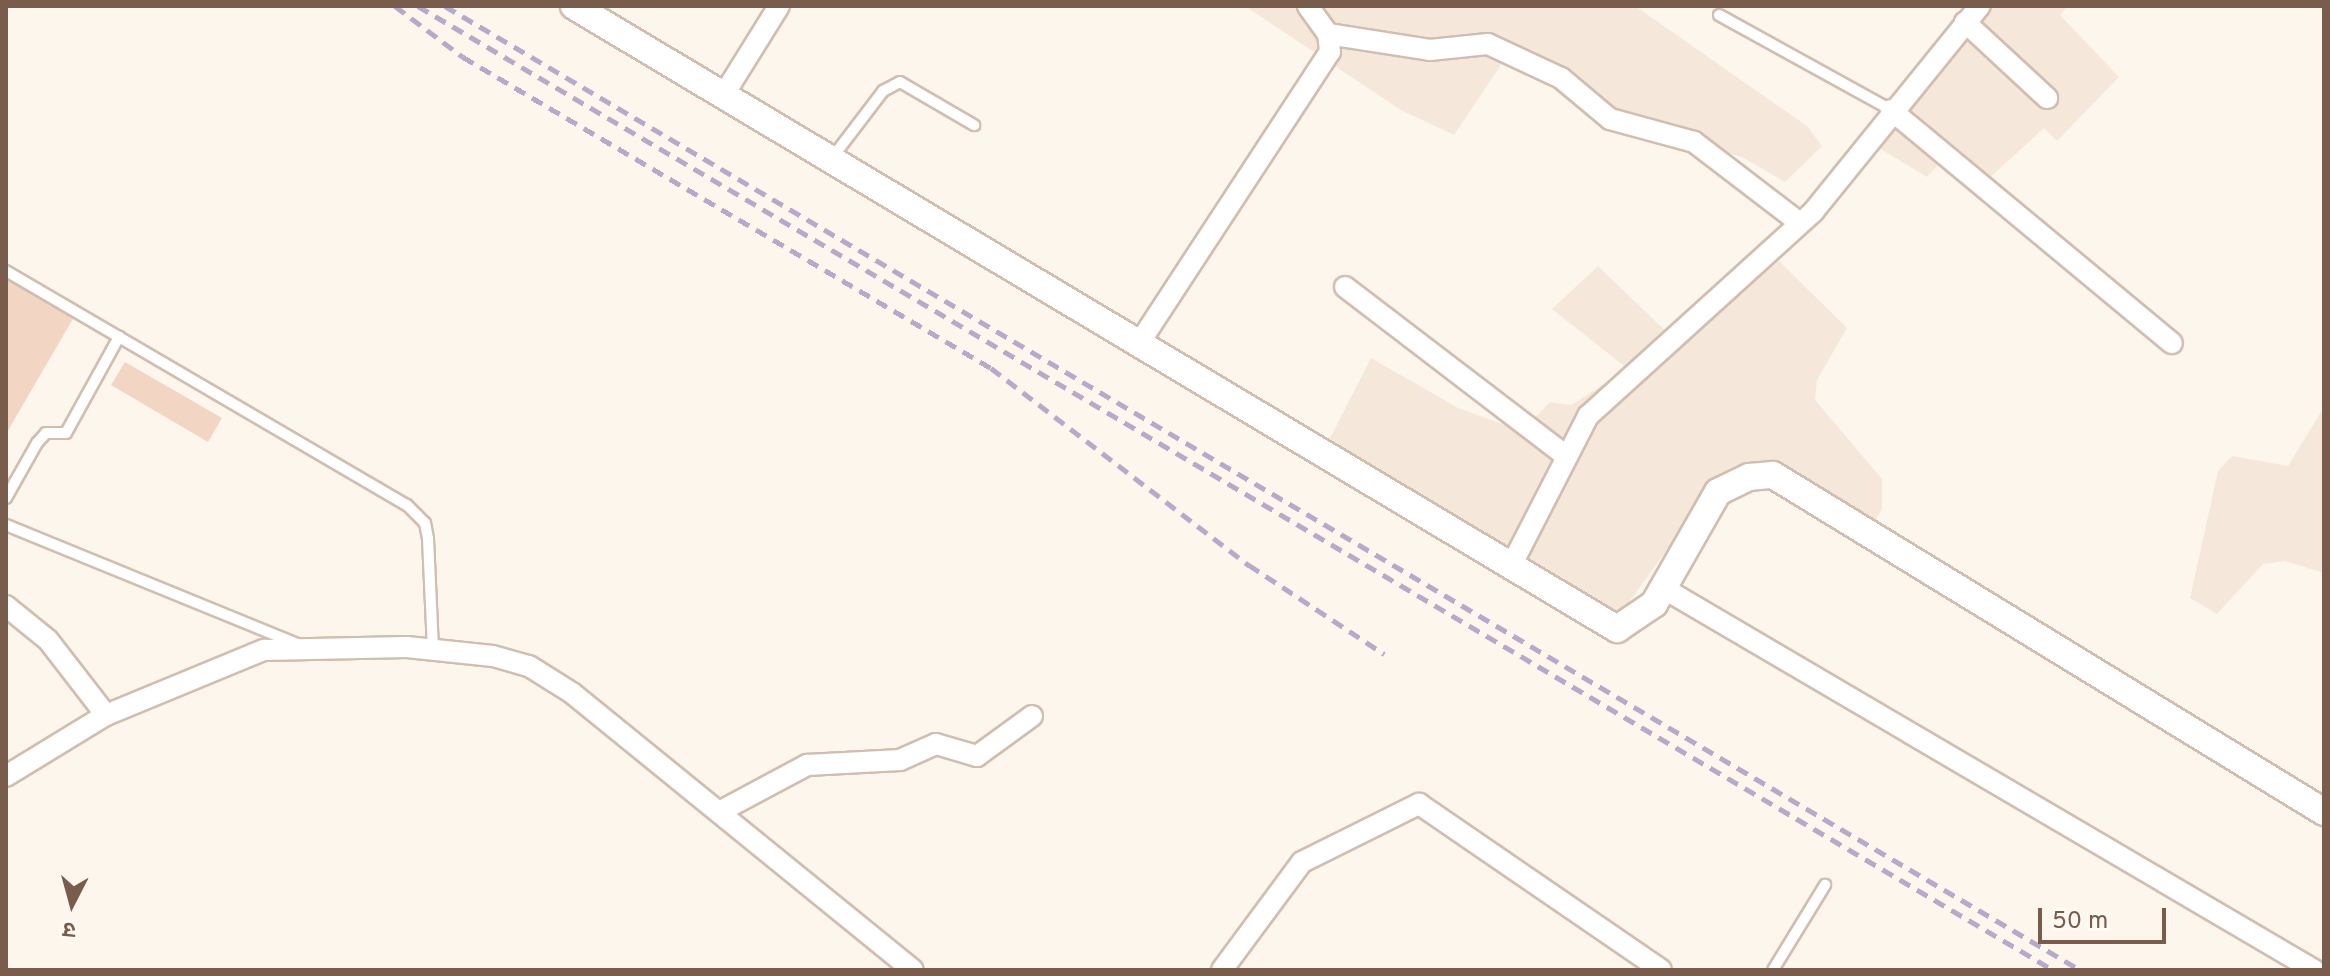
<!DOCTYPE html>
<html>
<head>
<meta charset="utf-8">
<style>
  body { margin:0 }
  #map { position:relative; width:2330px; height:976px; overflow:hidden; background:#fdf6ec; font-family:Overpass,"Noto Sans Devanagari",sans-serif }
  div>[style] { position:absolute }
  .residential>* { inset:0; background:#f5e8da }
  .building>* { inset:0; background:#f3d5c3 }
  .roads { filter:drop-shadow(2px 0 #d1beb0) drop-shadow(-2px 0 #d1beb0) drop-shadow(0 2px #d1beb0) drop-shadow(0 -2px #d1beb0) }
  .service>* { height:10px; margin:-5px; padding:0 5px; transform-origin:5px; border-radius:5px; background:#fff }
  .minor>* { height:20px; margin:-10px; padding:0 10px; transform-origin:10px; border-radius:10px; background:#fff }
  .tertiary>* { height:26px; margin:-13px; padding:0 13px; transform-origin:13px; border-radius:13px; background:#fff }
  .rail>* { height:5px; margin-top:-2.5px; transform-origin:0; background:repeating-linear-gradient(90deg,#b9a8c9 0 12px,transparent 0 20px) }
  span { translate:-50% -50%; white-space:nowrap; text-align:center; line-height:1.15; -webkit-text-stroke:6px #fffaf3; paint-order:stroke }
  .frame { position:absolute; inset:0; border:8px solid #7a5c4d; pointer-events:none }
  .north { position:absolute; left:32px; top:864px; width:80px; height:80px; -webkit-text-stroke:6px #fffaf3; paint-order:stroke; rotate:186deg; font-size:22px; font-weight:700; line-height:32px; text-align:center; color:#7a5c4d }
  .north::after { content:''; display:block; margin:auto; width:28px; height:36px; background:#7a5c4d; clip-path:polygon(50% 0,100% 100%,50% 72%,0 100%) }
  .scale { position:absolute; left:2038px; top:908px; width:128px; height:36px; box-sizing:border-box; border:4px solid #7a5c4d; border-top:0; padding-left:10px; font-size:24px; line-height:28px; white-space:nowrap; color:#7a5c4d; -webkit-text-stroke:6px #fffaf3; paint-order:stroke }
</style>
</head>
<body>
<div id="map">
  <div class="residential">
    <i style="clip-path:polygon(1245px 6px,1635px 6px,1807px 126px,1822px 146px,1785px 182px,1742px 157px,1652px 133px,1509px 53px,1454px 135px,1401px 110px)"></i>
    <i style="clip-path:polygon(1988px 6px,2068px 6px,2060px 15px,2119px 77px,2057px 141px,2044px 128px,1986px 181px,1949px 152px,1927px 177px,1879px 148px,1896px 110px)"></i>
    <i style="clip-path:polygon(1779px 261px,1847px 328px,1817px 380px,1815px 400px,1882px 479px,1882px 509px,1873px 524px,1763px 465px,1737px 465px,1721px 474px,1617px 619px,1326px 446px,1371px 358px,1458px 408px,1522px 431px,1550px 402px,1571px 405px,1628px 369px,1552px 309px,1598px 266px,1678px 343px)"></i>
    <i style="clip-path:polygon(2324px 407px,2324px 573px,2285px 561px,2263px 564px,2217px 614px,2190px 598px,2218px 471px,2232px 456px,2288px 466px)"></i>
  </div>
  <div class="building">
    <i style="clip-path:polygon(6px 278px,74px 317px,6px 434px)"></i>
    <i style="clip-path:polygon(125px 362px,222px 418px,208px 442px,111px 385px)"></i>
  </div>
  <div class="roads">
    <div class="service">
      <i style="left:1719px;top:15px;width:196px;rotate:28.9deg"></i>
      <i style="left:832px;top:158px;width:84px;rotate:-52.7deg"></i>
      <i style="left:883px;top:91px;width:19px;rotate:-28deg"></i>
      <i style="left:900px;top:82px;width:86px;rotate:30.2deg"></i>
      <i style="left:6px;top:271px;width:464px;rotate:30.3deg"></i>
      <i style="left:407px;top:505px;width:25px;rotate:45deg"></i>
      <i style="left:425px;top:523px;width:16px;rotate:79deg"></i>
      <i style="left:428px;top:539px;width:111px;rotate:87.4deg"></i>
      <i style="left:6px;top:498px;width:63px;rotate:-60.6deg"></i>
      <i style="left:37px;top:443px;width:13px;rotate:-48deg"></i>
      <i style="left:46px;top:433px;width:20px"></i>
      <i style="left:66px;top:433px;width:110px;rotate:-61.1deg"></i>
      <i style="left:6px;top:525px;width:315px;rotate:22.2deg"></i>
      <i style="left:1773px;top:970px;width:100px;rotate:-58.5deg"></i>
    </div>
    <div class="minor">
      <i style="left:1965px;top:22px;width:112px;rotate:42.8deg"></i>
      <i style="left:1328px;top:34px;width:103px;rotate:8.9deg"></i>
      <i style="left:1430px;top:50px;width:58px;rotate:-5.9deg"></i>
      <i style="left:1488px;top:44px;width:81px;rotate:25deg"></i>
      <i style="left:1561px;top:78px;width:64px;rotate:39.9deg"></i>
      <i style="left:1610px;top:119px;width:87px;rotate:15.3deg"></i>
      <i style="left:1694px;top:142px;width:133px;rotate:37.4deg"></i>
      <i style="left:723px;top:96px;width:106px;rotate:-58.1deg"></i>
      <i style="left:1891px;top:110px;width:365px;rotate:39.7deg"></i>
      <i style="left:1345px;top:287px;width:277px;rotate:37.4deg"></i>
      <i style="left:1138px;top:345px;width:350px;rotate:-56.8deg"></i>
      <i style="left:1330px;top:52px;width:18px;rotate:-96deg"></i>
      <i style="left:1328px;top:34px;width:34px;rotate:-126deg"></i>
      <i style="left:1511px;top:566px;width:169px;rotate:-62.8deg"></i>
      <i style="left:1588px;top:416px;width:304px;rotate:-42.2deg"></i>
      <i style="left:1813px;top:212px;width:265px;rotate:-51deg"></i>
      <i style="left:1663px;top:588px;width:755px;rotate:30.4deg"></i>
      <i style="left:6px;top:606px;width:54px;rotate:39deg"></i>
      <i style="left:48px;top:640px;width:95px;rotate:52.3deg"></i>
      <i style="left:6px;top:776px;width:117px;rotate:-31.4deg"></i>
      <i style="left:106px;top:715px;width:171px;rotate:-22.4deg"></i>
      <i style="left:264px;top:650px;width:143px;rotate:-1.2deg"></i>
      <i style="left:407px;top:647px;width:86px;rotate:6deg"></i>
      <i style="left:493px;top:656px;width:37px;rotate:16deg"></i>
      <i style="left:529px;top:666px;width:51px;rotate:32.1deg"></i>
      <i style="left:572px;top:693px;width:439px;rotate:39.1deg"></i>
      <i style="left:719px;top:812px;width:100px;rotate:-28.1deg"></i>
      <i style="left:807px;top:765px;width:93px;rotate:-3.1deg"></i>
      <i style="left:900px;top:760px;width:39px;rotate:-24deg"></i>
      <i style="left:936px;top:744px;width:43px;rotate:16.3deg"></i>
      <i style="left:977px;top:756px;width:68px;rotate:-36deg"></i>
      <i style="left:1222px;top:970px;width:134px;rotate:-53.5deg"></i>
      <i style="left:1302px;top:862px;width:131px;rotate:-26.4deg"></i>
      <i style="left:1419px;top:804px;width:293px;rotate:34.4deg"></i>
    </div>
    <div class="tertiary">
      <i style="left:574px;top:6px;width:1215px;rotate:30.85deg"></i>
      <i style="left:1617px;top:629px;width:45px;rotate:-34deg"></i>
      <i style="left:1654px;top:604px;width:129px;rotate:-60.3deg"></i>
      <i style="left:1718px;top:492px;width:34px;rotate:-26deg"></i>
      <i style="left:1749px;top:477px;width:24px;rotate:-5deg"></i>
      <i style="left:1773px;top:475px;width:646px;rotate:31.45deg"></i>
    </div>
  </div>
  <div class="rail">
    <i style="left:395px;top:6px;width:85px;rotate:36.9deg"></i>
    <i style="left:463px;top:57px;width:613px;rotate:30.5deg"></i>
    <i style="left:991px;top:368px;width:325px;rotate:37.4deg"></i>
    <i style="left:1249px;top:565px;width:162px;rotate:33.4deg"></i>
    <i style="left:418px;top:6px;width:1898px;rotate:30.52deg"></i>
    <i style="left:445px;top:6px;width:1898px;rotate:30.52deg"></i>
  </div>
  <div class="frame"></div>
  <div class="north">उ</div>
  <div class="scale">50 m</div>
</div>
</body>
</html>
